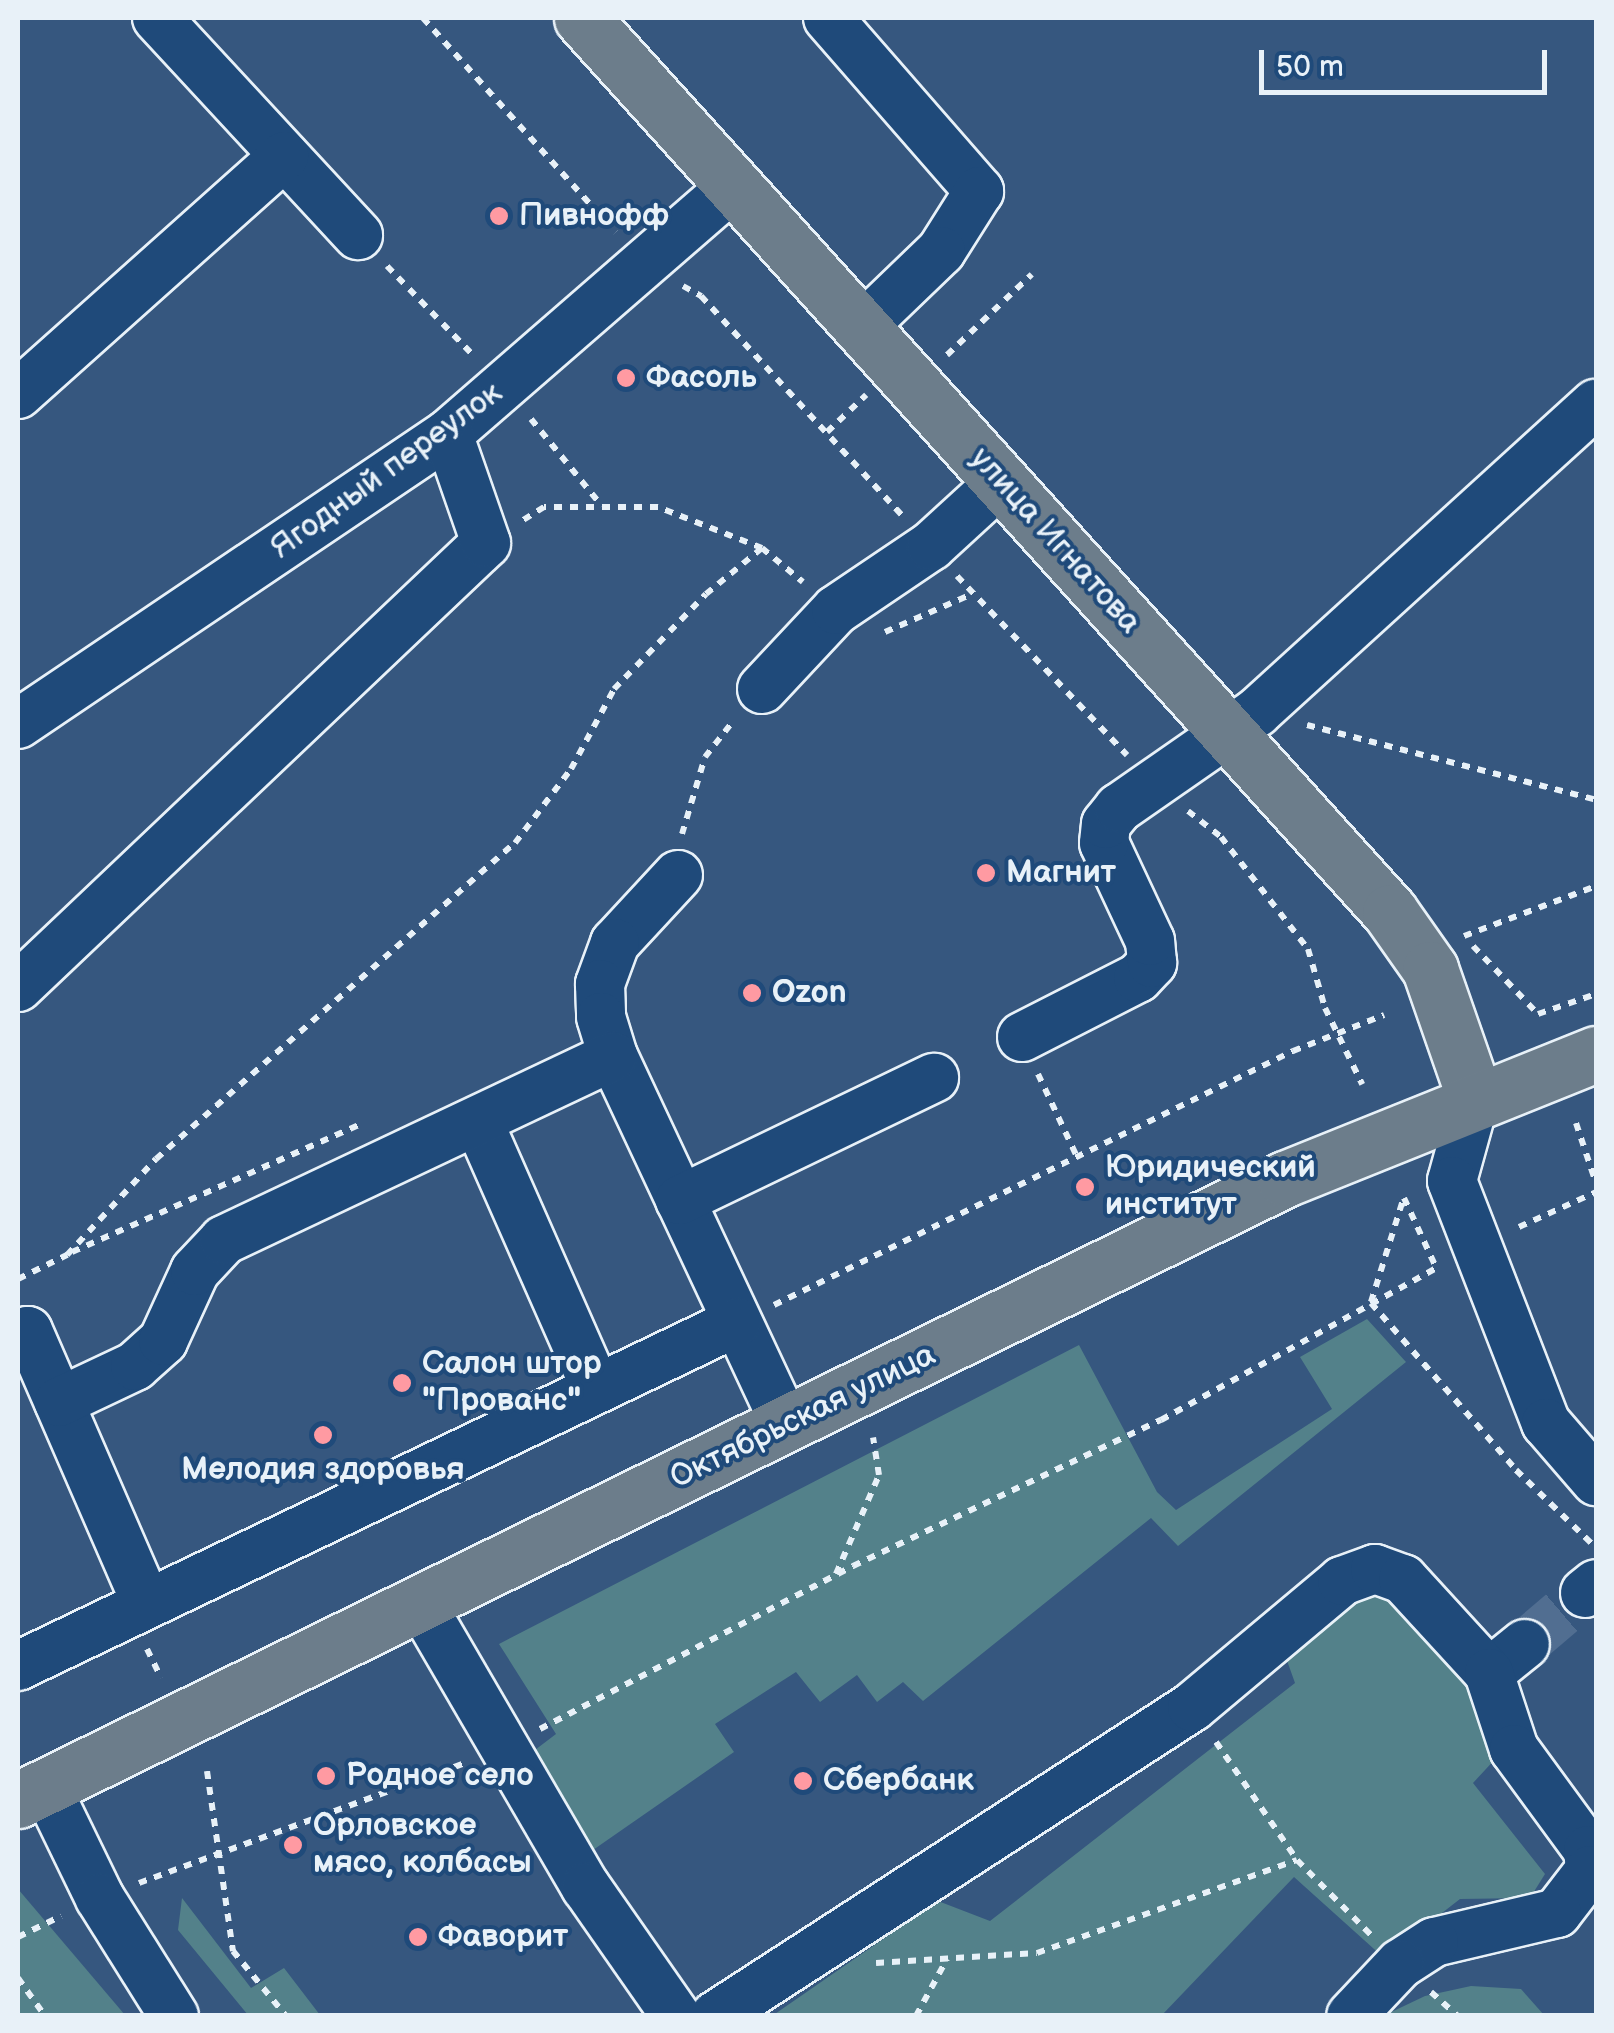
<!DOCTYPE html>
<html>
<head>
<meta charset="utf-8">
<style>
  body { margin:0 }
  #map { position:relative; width:1614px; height:2033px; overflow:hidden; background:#36577f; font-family:"Balsamiq Sans",sans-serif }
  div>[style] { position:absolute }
  .green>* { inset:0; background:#53818a }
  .minor-tunnel>* { height:48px; margin-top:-24px; transform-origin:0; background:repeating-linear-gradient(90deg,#516e91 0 48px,transparent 0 72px) }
  .path>* { height:6px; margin-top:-3px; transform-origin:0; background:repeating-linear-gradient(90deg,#e8f1f8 0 8px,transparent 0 16px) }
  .roads { filter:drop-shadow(2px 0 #e8f1f8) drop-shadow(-2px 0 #e8f1f8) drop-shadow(0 2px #e8f1f8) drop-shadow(0 -2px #e8f1f8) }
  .minor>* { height:48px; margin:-24px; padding:0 24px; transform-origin:24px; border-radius:24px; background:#1f4a7a }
  .major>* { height:55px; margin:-27.5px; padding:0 27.5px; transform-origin:27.5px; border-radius:27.5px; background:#6c7d8b }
  .dots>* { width:28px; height:28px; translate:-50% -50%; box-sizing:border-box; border:5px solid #1f4a7a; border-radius:50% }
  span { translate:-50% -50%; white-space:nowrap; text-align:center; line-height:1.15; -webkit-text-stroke:8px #1f4a7a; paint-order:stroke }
  .poi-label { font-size:32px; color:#e8f1f8; font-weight:700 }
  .left { translate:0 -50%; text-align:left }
  .street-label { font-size:32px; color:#e8f1f8 }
  .frame { position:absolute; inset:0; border:20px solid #e8f1f8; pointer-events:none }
  .scale { position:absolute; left:1259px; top:50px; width:288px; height:45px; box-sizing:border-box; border:5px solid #e8f1f8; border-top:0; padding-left:12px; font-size:30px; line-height:35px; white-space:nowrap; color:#e8f1f8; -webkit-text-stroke:8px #1f4a7a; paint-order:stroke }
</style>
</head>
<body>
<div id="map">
  <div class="green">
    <i style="clip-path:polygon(1367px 1319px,1406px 1362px,1178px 1546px,1151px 1518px,923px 1701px,903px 1682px,877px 1702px,857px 1675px,820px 1702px,796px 1672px,715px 1724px,734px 1752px,593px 1850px,531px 1753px,556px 1734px,499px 1644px,1079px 1345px,1157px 1492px,1176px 1510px,1332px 1409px,1300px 1357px)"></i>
    <i style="clip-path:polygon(1379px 1580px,1470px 1677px,1498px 1756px,1473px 1783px,1545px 1874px,1530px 1898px,1460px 1899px,1384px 1958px,1294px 1877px,1162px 2015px,772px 2016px,938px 1901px,990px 1921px,1295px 1683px,1285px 1655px)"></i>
    <i style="clip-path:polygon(18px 1889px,125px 2015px,18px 2015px)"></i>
    <i style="clip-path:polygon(182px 1898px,251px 1988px,284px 1968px,320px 2015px,248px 2015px,178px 1930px)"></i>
    <i style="clip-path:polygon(1471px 1986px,1521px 1989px,1544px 2015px,1383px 2016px,1425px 1996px)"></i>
  </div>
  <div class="minor-tunnel">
    <i style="left:1525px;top:1644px;width:79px;rotate:-40.4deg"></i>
  </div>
  <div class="path">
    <i style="left:423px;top:18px;width:288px;rotate:48.1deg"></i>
    <i style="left:387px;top:266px;width:127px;rotate:46deg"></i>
    <i style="left:683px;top:286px;width:21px;rotate:29deg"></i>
    <i style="left:701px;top:296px;width:297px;rotate:47.5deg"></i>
    <i style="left:947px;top:355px;width:117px;rotate:-43.6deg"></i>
    <i style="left:531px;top:419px;width:112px;rotate:50.8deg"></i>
    <i style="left:827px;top:432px;width:54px;rotate:-43.5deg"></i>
    <i style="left:762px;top:548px;width:53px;rotate:39.7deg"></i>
    <i style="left:957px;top:576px;width:247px;rotate:46.5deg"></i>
    <i style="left:885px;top:632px;width:95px;rotate:-23.6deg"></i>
    <i style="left:1307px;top:725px;width:299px;rotate:14.5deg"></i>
    <i style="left:1188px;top:811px;width:42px;rotate:38.2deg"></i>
    <i style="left:1221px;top:837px;width:142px;rotate:52.2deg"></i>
    <i style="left:1308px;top:949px;width:61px;rotate:73.9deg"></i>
    <i style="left:1325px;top:1008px;width:85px;rotate:64deg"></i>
    <i style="left:682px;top:834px;width:80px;rotate:-73.4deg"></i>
    <i style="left:705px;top:757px;width:47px;rotate:-51.9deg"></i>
    <i style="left:1464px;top:936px;width:141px;rotate:-20.7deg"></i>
    <i style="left:1473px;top:946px;width:94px;rotate:46.3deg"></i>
    <i style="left:1538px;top:1014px;width:61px;rotate:-19deg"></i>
    <i style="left:1038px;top:1074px;width:94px;rotate:64.8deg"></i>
    <i style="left:1576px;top:1123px;width:63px;rotate:71.6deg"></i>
    <i style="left:1404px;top:1198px;width:74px;rotate:65.2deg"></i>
    <i style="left:1519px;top:1227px;width:85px;rotate:-24.4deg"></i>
    <i style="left:72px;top:1252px;width:313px;rotate:-23.9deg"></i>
    <i style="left:18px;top:1279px;width:55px;rotate:-26.1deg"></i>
    <i style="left:67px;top:1255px;width:131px;rotate:-47.2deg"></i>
    <i style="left:156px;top:1159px;width:478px;rotate:-41.4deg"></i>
    <i style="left:515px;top:843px;width:93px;rotate:-52.9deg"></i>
    <i style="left:571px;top:769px;width:91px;rotate:-61.7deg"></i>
    <i style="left:614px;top:689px;width:132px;rotate:-45.9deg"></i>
    <i style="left:706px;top:594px;width:72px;rotate:-39.4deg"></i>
    <i style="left:762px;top:548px;width:112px;rotate:-158.5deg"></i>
    <i style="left:658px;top:507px;width:114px;rotate:180deg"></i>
    <i style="left:544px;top:507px;width:25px;rotate:148deg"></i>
    <i style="left:1371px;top:1302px;width:107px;rotate:-72.6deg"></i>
    <i style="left:1371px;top:1303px;width:221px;rotate:49deg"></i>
    <i style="left:1516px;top:1470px;width:106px;rotate:44.2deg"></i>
    <i style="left:774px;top:1305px;width:578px;rotate:-26.08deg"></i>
    <i style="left:1293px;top:1051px;width:98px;rotate:-21.6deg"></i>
    <i style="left:836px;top:1574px;width:108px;rotate:-66.5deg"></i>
    <i style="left:879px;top:1475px;width:38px;rotate:-99deg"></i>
    <i style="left:147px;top:1649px;width:32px;rotate:64deg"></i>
    <i style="left:540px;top:1729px;width:353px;rotate:-27.5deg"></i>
    <i style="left:853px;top:1566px;width:341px;rotate:-25.4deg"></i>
    <i style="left:1161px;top:1420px;width:314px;rotate:-28.9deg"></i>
    <i style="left:1216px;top:1742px;width:143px;rotate:55.5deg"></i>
    <i style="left:207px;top:1771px;width:182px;rotate:81.8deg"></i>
    <i style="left:233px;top:1951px;width:84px;rotate:50.8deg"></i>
    <i style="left:139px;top:1883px;width:347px;rotate:-20.2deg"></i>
    <i style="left:18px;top:1937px;width:48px;rotate:-26deg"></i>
    <i style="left:876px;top:1963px;width:161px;rotate:-3.6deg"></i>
    <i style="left:1037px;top:1953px;width:276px;rotate:-19.7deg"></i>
    <i style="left:1297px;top:1860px;width:105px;rotate:45.4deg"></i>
    <i style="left:18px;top:1978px;width:47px;rotate:54.6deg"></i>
    <i style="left:1431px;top:1992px;width:36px;rotate:42deg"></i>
    <i style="left:916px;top:2016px;width:65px;rotate:-61.5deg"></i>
  </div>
  <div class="roads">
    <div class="minor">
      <i style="left:157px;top:18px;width:296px;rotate:47.2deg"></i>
      <i style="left:828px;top:18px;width:230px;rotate:48.9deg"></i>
      <i style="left:979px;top:191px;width:71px;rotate:122.3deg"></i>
      <i style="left:941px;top:251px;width:111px;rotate:136.1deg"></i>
      <i style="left:18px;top:394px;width:357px;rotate:-41.8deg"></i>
      <i style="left:762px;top:689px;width:108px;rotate:-46.9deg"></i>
      <i style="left:836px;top:610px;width:115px;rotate:-34deg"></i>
      <i style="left:931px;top:546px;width:96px;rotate:-42.5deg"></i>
      <i style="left:18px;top:724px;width:519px;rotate:-34deg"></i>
      <i style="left:448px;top:434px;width:378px;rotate:-41deg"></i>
      <i style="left:678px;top:875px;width:93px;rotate:132.8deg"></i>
      <i style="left:615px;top:943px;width:44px;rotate:110.1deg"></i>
      <i style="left:600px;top:984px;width:33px;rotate:88deg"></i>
      <i style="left:601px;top:1017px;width:41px;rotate:72.9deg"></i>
      <i style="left:613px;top:1056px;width:408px;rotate:64.9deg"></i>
      <i style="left:18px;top:987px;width:645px;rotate:-43.49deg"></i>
      <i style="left:486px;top:543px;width:115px;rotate:-109.2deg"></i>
      <i style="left:1022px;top:1037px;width:130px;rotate:-27deg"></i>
      <i style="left:1138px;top:978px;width:21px;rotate:-47deg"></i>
      <i style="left:1152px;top:963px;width:22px;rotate:-95deg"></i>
      <i style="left:1150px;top:941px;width:108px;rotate:-115.1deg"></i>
      <i style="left:1104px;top:843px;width:19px;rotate:-84deg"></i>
      <i style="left:1106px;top:824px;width:21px;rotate:-51deg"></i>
      <i style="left:1119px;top:808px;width:168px;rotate:-34.8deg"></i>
      <i style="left:1257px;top:712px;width:458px;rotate:-42.3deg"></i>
      <i style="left:1475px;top:1098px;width:86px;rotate:105.5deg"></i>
      <i style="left:1452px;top:1181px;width:260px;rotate:68.8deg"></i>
      <i style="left:1546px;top:1423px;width:77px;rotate:49.2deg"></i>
      <i style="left:478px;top:1121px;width:292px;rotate:66.2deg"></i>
      <i style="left:680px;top:1200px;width:282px;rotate:-25.7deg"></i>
      <i style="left:18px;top:1336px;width:11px;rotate:-27deg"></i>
      <i style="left:28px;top:1331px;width:296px;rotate:66.5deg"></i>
      <i style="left:59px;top:1402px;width:84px;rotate:-25.3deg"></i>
      <i style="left:135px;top:1366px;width:38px;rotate:-42deg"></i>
      <i style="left:163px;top:1341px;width:77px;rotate:-65.4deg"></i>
      <i style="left:195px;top:1271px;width:42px;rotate:-46.9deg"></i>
      <i style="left:224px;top:1240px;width:430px;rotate:-25.3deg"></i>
      <i style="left:1585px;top:1593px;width:14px;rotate:-39deg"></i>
      <i style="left:421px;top:1604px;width:328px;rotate:59.8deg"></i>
      <i style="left:586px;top:1887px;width:157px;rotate:55.1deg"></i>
      <i style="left:18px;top:1666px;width:797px;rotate:-25.57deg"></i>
      <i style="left:1489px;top:1673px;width:46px;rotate:-38.9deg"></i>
      <i style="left:46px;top:1787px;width:123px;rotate:64.1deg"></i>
      <i style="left:100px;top:1898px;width:139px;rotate:57.9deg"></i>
      <i style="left:715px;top:2016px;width:568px;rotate:-32.94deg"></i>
      <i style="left:1192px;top:1707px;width:196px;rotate:-40deg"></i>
      <i style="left:1342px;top:1581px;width:35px;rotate:-20deg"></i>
      <i style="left:1375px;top:1569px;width:30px;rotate:20deg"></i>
      <i style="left:1403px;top:1579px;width:127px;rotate:47.5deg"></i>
      <i style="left:1489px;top:1673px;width:80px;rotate:71.8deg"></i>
      <i style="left:1514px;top:1749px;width:125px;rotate:53.8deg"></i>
      <i style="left:1588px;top:1850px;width:20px;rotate:84deg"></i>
      <i style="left:1590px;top:1870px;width:54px;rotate:127.5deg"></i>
      <i style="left:1557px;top:1913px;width:126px;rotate:166.7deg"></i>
      <i style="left:1434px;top:1942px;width:40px;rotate:147.1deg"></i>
      <i style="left:1400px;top:1964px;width:71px;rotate:133.3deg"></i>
    </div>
    <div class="major">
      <i style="left:582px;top:18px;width:1205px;rotate:47.89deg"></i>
      <i style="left:1390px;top:912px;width:70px;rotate:54.9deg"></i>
      <i style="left:1430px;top:969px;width:137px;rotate:70.8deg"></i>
      <i style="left:18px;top:1800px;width:1411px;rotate:-26.11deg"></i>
      <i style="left:1285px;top:1179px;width:335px;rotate:-21.9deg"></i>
    </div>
  </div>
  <div class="dots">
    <i style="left:499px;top:216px;background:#ff9aa2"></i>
    <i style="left:626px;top:378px;background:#ff9aa2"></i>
    <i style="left:986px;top:873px;background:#ff9aa2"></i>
    <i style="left:752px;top:993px;background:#ff9aa2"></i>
    <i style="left:1085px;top:1187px;background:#ff9aa2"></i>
    <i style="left:402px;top:1383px;background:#ff9aa2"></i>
    <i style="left:323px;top:1435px;background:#ff9aa2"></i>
    <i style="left:326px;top:1776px;background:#ff9aa2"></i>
    <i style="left:803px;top:1781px;background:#ff9aa2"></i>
    <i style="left:293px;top:1845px;background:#ff9aa2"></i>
    <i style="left:418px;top:1937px;background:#ff9aa2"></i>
  </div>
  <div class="poi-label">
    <span class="left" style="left:519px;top:216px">Пивнофф</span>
    <span class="left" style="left:646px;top:378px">Фасоль</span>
    <span class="left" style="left:1006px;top:873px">Магнит</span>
    <span class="left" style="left:772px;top:993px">Ozon</span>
    <span class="left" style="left:1105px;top:1187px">Юридический<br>институт</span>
    <span class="left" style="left:422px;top:1383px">Салон штор<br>"Прованс"</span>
    <span style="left:323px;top:1470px">Мелодия здоровья</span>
    <span class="left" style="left:346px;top:1776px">Родное село</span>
    <span class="left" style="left:823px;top:1781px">Сбербанк</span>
    <span class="left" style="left:313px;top:1845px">Орловское<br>мясо, колбасы</span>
    <span class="left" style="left:438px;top:1937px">Фаворит</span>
  </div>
  <div class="street-label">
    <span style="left:387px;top:471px;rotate:-36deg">Ягодный переулок</span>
    <span style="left:1055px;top:541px;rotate:48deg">улица Игнатова</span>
    <span style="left:803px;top:1417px;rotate:-26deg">Октябрьская улица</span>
  </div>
  <div class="frame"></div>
  <div class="scale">50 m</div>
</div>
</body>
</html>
